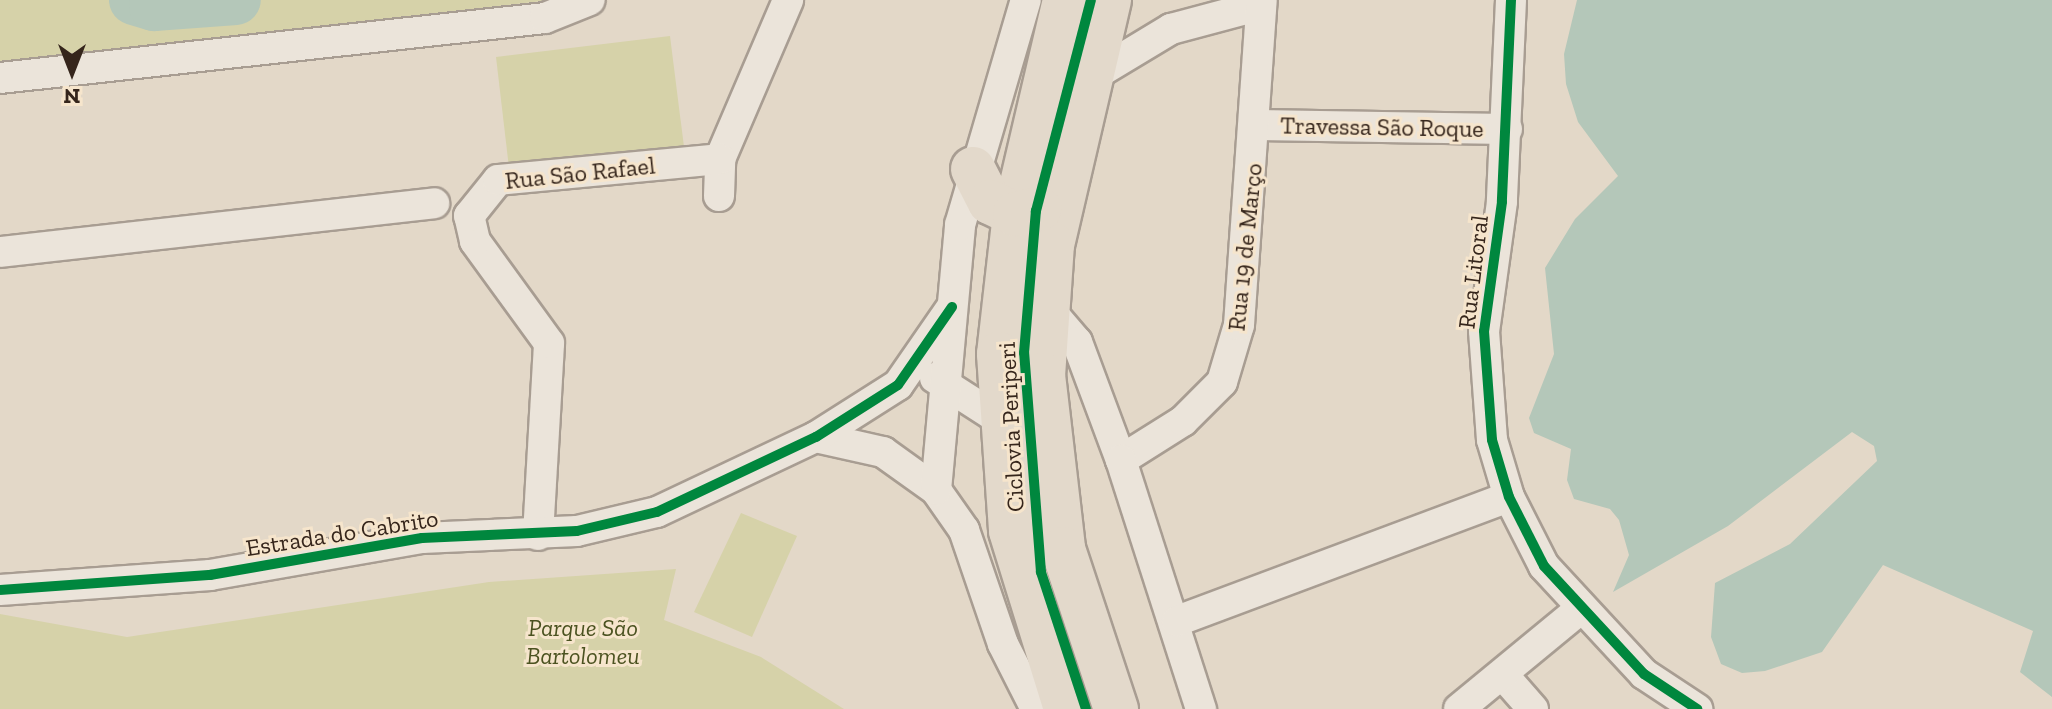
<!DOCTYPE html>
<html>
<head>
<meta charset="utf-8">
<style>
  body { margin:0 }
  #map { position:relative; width:2052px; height:709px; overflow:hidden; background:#e3d8c8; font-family:"Zilla Slab",serif }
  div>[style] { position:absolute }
  .green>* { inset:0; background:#d6d2a9 }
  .water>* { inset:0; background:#b4c7b9 }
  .river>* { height:50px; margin:-25px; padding:0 25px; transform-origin:25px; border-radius:25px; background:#b4c7b9 }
  .roads { filter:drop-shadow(2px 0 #a89d92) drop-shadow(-2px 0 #a89d92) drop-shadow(0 2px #a89d92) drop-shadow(0 -2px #a89d92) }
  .minor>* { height:30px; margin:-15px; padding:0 15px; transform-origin:15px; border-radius:15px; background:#ebe4da }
  .primary>* { height:44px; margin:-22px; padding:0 22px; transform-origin:22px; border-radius:22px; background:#e3d9cb }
  .cycleway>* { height:10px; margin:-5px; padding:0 5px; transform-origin:5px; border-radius:5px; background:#00873e }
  span { translate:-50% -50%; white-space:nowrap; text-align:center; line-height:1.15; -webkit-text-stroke:6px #f6e5cc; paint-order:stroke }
  .street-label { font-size:24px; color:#35251b }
  .park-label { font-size:24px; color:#4b5220; font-style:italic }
  .north { position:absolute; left:32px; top:32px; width:80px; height:80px; -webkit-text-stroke:6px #f6e5cc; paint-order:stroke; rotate:180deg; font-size:22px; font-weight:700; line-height:32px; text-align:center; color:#35251b }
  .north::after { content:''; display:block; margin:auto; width:28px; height:36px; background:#35251b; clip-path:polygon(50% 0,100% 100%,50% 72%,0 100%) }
</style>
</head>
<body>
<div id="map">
  <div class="green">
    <i style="clip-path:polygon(0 0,551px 0,0 64px)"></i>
    <i style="clip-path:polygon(670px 36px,684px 147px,509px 168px,496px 57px)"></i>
    <i style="clip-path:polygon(741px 513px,797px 536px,752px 637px,694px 612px)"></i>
    <i style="clip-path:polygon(676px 569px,664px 620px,761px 657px,844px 709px,0 709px,0 614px,127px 637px,489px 582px)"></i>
  </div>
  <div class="water">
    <i style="clip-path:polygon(1577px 0,2052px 0,2052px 697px,2020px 672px,2033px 631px,1883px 565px,1822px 652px,1765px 671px,1742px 673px,1721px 664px,1711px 637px,1715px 583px,1790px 544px,1877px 461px,1874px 446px,1852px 432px,1728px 526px,1613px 592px,1629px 555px,1619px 520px,1610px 509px,1574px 499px,1567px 480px,1571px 449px,1534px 433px,1529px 418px,1554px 354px,1545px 268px,1575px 219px,1618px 176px,1578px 122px,1566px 84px,1564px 54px)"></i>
  </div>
  <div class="river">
    <i style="left:134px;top:0;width:21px;rotate:17deg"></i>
    <i style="left:154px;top:6px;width:82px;rotate:-4.2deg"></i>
  </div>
  <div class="roads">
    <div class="minor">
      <i style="left:1511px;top:0;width:202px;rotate:92.6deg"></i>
      <i style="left:1502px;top:202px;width:130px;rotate:97.9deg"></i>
      <i style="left:1484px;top:331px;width:109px;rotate:85.8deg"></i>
      <i style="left:1492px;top:440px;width:59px;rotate:73.4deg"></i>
      <i style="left:1509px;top:497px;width:77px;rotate:63.1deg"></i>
      <i style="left:1544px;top:566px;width:147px;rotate:47.2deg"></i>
      <i style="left:1644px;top:674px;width:64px;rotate:33.4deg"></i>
      <i style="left:0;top:78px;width:548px;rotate:-6.28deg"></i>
      <i style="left:545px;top:18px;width:48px;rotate:-21.8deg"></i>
      <i style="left:1088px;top:79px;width:97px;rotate:-31.1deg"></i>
      <i style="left:1171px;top:29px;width:93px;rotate:-14.9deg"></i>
      <i style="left:1257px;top:125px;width:250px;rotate:0.9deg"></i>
      <i style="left:719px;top:196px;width:37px;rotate:-88deg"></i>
      <i style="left:720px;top:159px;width:173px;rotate:-66.8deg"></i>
      <i style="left:0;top:252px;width:437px;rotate:-6.4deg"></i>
      <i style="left:1047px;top:307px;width:46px;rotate:49.4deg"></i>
      <i style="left:1077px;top:342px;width:126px;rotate:69.6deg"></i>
      <i style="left:1121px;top:460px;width:73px;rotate:-32.2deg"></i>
      <i style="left:1183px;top:421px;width:55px;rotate:-45deg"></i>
      <i style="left:1222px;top:382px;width:59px;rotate:-73.4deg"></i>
      <i style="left:1239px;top:325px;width:326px;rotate:-86deg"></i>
      <i style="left:935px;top:378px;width:133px;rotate:32.7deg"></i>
      <i style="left:816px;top:437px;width:69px;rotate:12.6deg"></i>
      <i style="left:883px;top:452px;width:65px;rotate:35.6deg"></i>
      <i style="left:936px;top:490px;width:49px;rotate:55deg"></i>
      <i style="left:964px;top:530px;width:120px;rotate:71.1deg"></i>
      <i style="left:1003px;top:644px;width:73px;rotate:63.1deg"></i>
      <i style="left:1121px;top:460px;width:262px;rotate:72.2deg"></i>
      <i style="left:936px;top:490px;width:266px;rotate:-84.8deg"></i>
      <i style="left:960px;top:225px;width:234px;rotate:-73.7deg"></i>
      <i style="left:538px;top:535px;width:192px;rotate:-86.7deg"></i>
      <i style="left:549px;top:343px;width:126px;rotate:-126deg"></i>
      <i style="left:475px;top:241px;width:26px;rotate:-103deg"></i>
      <i style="left:469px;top:216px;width:46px;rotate:-51.1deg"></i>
      <i style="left:498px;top:180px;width:223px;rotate:-5.4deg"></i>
      <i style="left:0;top:590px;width:211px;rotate:-4.1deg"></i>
      <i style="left:210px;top:575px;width:215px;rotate:-9.9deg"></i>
      <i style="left:422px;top:538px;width:155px;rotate:-2.6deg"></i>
      <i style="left:577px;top:531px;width:82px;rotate:-13.4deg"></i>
      <i style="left:657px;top:512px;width:176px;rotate:-25.3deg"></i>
      <i style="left:816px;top:437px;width:97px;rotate:-32.4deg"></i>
      <i style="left:898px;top:385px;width:95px;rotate:-55.3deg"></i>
      <i style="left:1177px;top:621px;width:354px;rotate:-20.5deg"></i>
      <i style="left:1504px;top:676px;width:44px;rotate:48.7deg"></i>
      <i style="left:1459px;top:709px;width:156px;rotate:-39.5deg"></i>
    </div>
    <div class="primary">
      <i style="left:1065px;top:0;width:220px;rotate:103.2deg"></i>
      <i style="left:1015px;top:214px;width:141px;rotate:96.5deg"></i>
      <i style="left:999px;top:354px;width:177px;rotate:86.1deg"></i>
      <i style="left:1011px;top:531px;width:186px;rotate:72.8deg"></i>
      <i style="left:1109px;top:0;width:251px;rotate:103.1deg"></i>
      <i style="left:1052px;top:244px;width:131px;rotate:93.9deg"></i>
      <i style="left:1043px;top:375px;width:175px;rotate:83.4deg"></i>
      <i style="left:1063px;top:549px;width:169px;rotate:71.7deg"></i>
      <i style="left:973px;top:169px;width:37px;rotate:63deg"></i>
      <i style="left:990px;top:202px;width:28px;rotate:26deg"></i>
      <i style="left:1015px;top:214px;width:25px;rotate:-12deg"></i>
    </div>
  </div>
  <div class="cycleway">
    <i style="left:1511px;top:0;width:202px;rotate:92.6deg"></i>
    <i style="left:1502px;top:202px;width:130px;rotate:97.9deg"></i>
    <i style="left:1484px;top:331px;width:109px;rotate:85.8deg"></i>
    <i style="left:1492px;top:440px;width:59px;rotate:73.4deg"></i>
    <i style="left:1509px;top:497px;width:77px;rotate:63.1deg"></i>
    <i style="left:1544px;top:566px;width:147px;rotate:47.2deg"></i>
    <i style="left:1644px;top:674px;width:64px;rotate:33.4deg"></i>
    <i style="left:0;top:590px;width:211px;rotate:-4.1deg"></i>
    <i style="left:210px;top:575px;width:215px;rotate:-9.9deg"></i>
    <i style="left:422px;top:538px;width:155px;rotate:-2.6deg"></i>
    <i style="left:577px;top:531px;width:82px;rotate:-13.4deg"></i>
    <i style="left:657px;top:512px;width:176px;rotate:-25.3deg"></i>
    <i style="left:816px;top:437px;width:97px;rotate:-32.4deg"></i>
    <i style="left:898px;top:385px;width:95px;rotate:-55.3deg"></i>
    <i style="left:1086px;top:709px;width:144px;rotate:-108.2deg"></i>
    <i style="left:1041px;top:572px;width:220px;rotate:-94.4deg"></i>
    <i style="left:1024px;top:353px;width:143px;rotate:-85.2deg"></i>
    <i style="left:1036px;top:211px;width:218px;rotate:-75.4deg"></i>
  </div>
  <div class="street-label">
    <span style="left:1382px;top:127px;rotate:1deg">Travessa São Roque</span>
    <span style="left:580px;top:173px;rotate:-6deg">Rua São Rafael</span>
    <span style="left:1245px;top:247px;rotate:-84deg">Rua 19 de Março</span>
    <span style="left:1473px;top:272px;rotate:-83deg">Rua Litoral</span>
    <span style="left:1011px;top:427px;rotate:-93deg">Ciclovia Periperi</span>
    <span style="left:342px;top:533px;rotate:-9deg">Estrada do Cabrito</span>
  </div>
  <div class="park-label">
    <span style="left:583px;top:642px">Parque São<br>Bartolomeu</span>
  </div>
  <div class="north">N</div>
</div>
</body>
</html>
